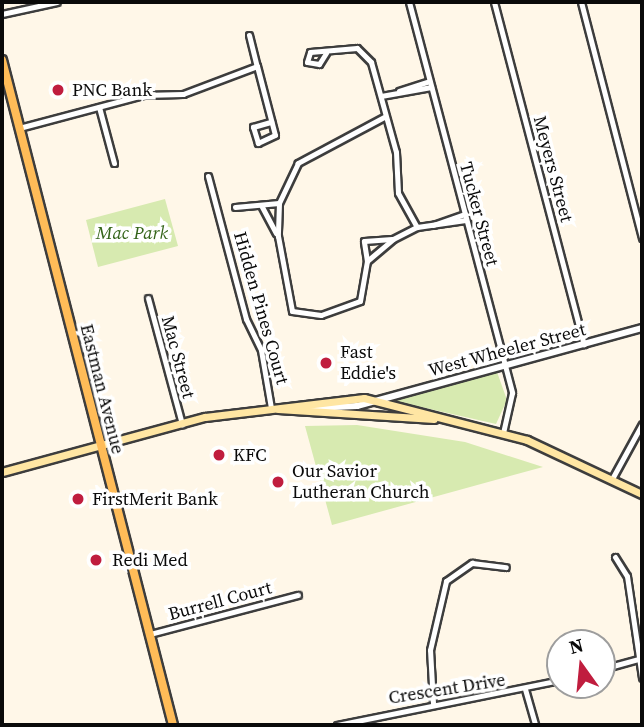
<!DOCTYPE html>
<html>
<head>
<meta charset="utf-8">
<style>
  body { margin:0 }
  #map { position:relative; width:644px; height:727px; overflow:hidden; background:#fff7e8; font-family:"Source Serif 4",serif }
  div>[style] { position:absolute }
  .green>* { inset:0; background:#d7eab0 }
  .roads { filter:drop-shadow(2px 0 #3d3d3d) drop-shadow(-2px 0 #3d3d3d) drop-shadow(0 2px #3d3d3d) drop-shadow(0 -2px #3d3d3d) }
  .minor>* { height:5px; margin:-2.5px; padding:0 2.5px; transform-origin:2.5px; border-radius:2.5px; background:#fff }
  .tertiary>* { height:6px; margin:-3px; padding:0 3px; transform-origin:3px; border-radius:3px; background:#fff }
  .secondary>* { height:7px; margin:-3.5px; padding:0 3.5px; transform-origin:3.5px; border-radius:3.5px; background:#ffe6a3 }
  .primary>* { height:8px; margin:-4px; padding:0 4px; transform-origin:4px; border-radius:4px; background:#ffbc58 }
  .dots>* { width:19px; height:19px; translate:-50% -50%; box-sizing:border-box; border:4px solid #fff; border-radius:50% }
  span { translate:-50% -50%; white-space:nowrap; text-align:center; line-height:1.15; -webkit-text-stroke:7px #fff; paint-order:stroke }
  .poi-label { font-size:18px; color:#0a0a0a }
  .left { translate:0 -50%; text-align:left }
  .street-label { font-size:18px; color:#0a0a0a }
  .park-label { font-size:18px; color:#346419; font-style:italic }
  .frame { position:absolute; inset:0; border:4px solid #0a0a0a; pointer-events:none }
  .north { position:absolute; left:546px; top:629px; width:70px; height:70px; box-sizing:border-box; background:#fff; border:2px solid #9d9d9d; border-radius:50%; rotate:345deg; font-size:19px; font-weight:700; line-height:28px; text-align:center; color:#0a0a0a }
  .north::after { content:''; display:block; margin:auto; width:24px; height:32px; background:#c01d3e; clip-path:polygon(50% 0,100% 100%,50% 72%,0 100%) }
</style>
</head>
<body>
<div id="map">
  <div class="green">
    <i style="clip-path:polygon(165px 199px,178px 246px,98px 267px,86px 220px)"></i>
    <i style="clip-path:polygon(497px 372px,507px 400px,496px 424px,390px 400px)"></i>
    <i style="clip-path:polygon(357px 425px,465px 442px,543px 467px,332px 525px,305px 426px)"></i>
  </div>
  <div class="roads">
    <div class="minor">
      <i style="left:409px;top:2px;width:404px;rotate:75.2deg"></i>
      <i style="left:512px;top:393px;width:41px;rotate:102.7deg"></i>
      <i style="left:494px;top:2px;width:354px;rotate:75.3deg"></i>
      <i style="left:581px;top:2px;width:244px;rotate:75.5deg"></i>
      <i style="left:2px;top:14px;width:56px;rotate:-12.3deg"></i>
      <i style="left:249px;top:35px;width:32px;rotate:76deg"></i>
      <i style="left:326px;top:53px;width:13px;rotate:122deg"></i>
      <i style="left:319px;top:64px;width:12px;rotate:-171deg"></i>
      <i style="left:307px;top:62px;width:10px;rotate:-73deg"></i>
      <i style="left:310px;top:52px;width:47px;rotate:-4.9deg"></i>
      <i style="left:357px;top:48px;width:20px;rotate:45deg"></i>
      <i style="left:371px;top:62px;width:93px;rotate:74.5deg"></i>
      <i style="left:396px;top:152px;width:41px;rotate:87.2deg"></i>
      <i style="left:398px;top:193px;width:39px;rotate:61deg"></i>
      <i style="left:399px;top:91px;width:32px;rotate:-18deg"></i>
      <i style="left:381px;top:96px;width:51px;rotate:-10.2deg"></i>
      <i style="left:99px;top:107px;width:58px;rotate:75deg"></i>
      <i style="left:384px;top:117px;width:98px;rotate:151.9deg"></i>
      <i style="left:298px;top:163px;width:44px;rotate:115.4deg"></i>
      <i style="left:279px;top:203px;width:33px;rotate:92deg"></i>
      <i style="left:278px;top:236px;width:76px;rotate:79.4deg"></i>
      <i style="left:292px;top:311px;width:29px;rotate:8deg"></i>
      <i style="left:321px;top:315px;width:41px;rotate:-19.7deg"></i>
      <i style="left:360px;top:301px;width:41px;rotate:-80.1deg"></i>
      <i style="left:367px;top:261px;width:34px;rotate:-40deg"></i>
      <i style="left:393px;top:239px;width:27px;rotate:-27deg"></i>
      <i style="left:417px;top:227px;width:49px;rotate:-8.1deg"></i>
      <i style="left:19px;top:128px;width:128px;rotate:-14.9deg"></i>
      <i style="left:143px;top:95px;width:40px;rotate:-1.4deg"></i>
      <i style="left:183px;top:94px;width:79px;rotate:-20.7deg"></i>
      <i style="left:257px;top:66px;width:71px;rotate:75.4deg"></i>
      <i style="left:275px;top:135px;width:19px;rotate:155deg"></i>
      <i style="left:258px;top:143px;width:17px;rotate:-107deg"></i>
      <i style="left:253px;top:127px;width:19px;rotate:-16deg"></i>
      <i style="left:208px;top:176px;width:148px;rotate:75.1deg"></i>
      <i style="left:246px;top:319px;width:34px;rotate:64deg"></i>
      <i style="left:261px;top:350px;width:59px;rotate:80.2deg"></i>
      <i style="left:261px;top:205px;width:32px;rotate:62deg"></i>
      <i style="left:235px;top:207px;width:44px;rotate:-5.2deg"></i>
      <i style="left:433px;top:225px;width:34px;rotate:-19deg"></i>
      <i style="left:367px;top:261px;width:20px;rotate:-99deg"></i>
      <i style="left:364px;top:241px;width:28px;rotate:-4deg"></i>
      <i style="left:148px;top:298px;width:131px;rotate:74.9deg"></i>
      <i style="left:613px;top:477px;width:60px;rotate:-61.3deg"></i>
      <i style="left:615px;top:557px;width:22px;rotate:58deg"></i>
      <i style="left:627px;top:576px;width:103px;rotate:81.6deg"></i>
      <i style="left:150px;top:634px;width:153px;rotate:-14.8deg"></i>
      <i style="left:602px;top:669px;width:41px;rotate:-15.4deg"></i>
      <i style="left:525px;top:689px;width:37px;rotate:74deg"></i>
      <i style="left:433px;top:703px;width:53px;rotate:-93.2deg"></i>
      <i style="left:430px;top:650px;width:71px;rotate:-76.9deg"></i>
      <i style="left:446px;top:581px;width:32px;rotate:-35deg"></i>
      <i style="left:472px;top:563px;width:34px;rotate:7deg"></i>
      <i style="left:337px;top:725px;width:227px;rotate:-11.4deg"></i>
    </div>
    <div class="tertiary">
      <i style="left:312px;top:408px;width:45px;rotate:-2.5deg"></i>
      <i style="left:357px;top:406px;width:295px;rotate:-15.3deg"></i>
    </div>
    <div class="secondary">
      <i style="left:278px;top:409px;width:156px;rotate:3.7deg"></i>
      <i style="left:2px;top:472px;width:210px;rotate:-15.2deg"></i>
      <i style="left:205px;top:417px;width:160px;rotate:-6.8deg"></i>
      <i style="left:364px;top:398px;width:168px;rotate:14.4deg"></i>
      <i style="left:527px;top:440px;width:127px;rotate:25.2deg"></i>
    </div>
    <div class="primary">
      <i style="left:2px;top:60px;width:687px;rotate:75.58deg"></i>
    </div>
  </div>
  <div class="dots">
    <i style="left:58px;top:90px;background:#c01d3e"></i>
    <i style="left:326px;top:363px;background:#c01d3e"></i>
    <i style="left:219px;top:455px;background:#c01d3e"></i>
    <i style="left:278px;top:482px;background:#c01d3e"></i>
    <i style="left:78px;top:499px;background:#c01d3e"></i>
    <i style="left:96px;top:560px;background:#c01d3e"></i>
  </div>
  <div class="poi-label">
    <span class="left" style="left:72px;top:90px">PNC Bank</span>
    <span class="left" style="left:340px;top:363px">Fast<br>Eddie's</span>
    <span class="left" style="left:233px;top:455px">KFC</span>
    <span class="left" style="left:292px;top:482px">Our Savior<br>Lutheran Church</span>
    <span class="left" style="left:92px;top:499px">FirstMerit Bank</span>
    <span class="left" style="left:112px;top:560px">Redi Med</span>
  </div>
  <div class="street-label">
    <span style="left:553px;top:169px;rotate:75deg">Meyers Street</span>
    <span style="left:479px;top:214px;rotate:75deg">Tucker Street</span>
    <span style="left:261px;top:308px;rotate:74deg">Hidden Pines Court</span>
    <span style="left:507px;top:350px;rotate:-15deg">West Wheeler Street</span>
    <span style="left:178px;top:357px;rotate:75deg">Mac Street</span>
    <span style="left:102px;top:389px;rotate:76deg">Eastman Avenue</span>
    <span style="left:220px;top:601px;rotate:-15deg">Burrell Court</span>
    <span style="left:447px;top:689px;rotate:-9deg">Crescent Drive</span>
  </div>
  <div class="park-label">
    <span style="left:132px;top:233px">Mac Park</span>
  </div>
  <div class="frame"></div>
  <div class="north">N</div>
</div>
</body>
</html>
